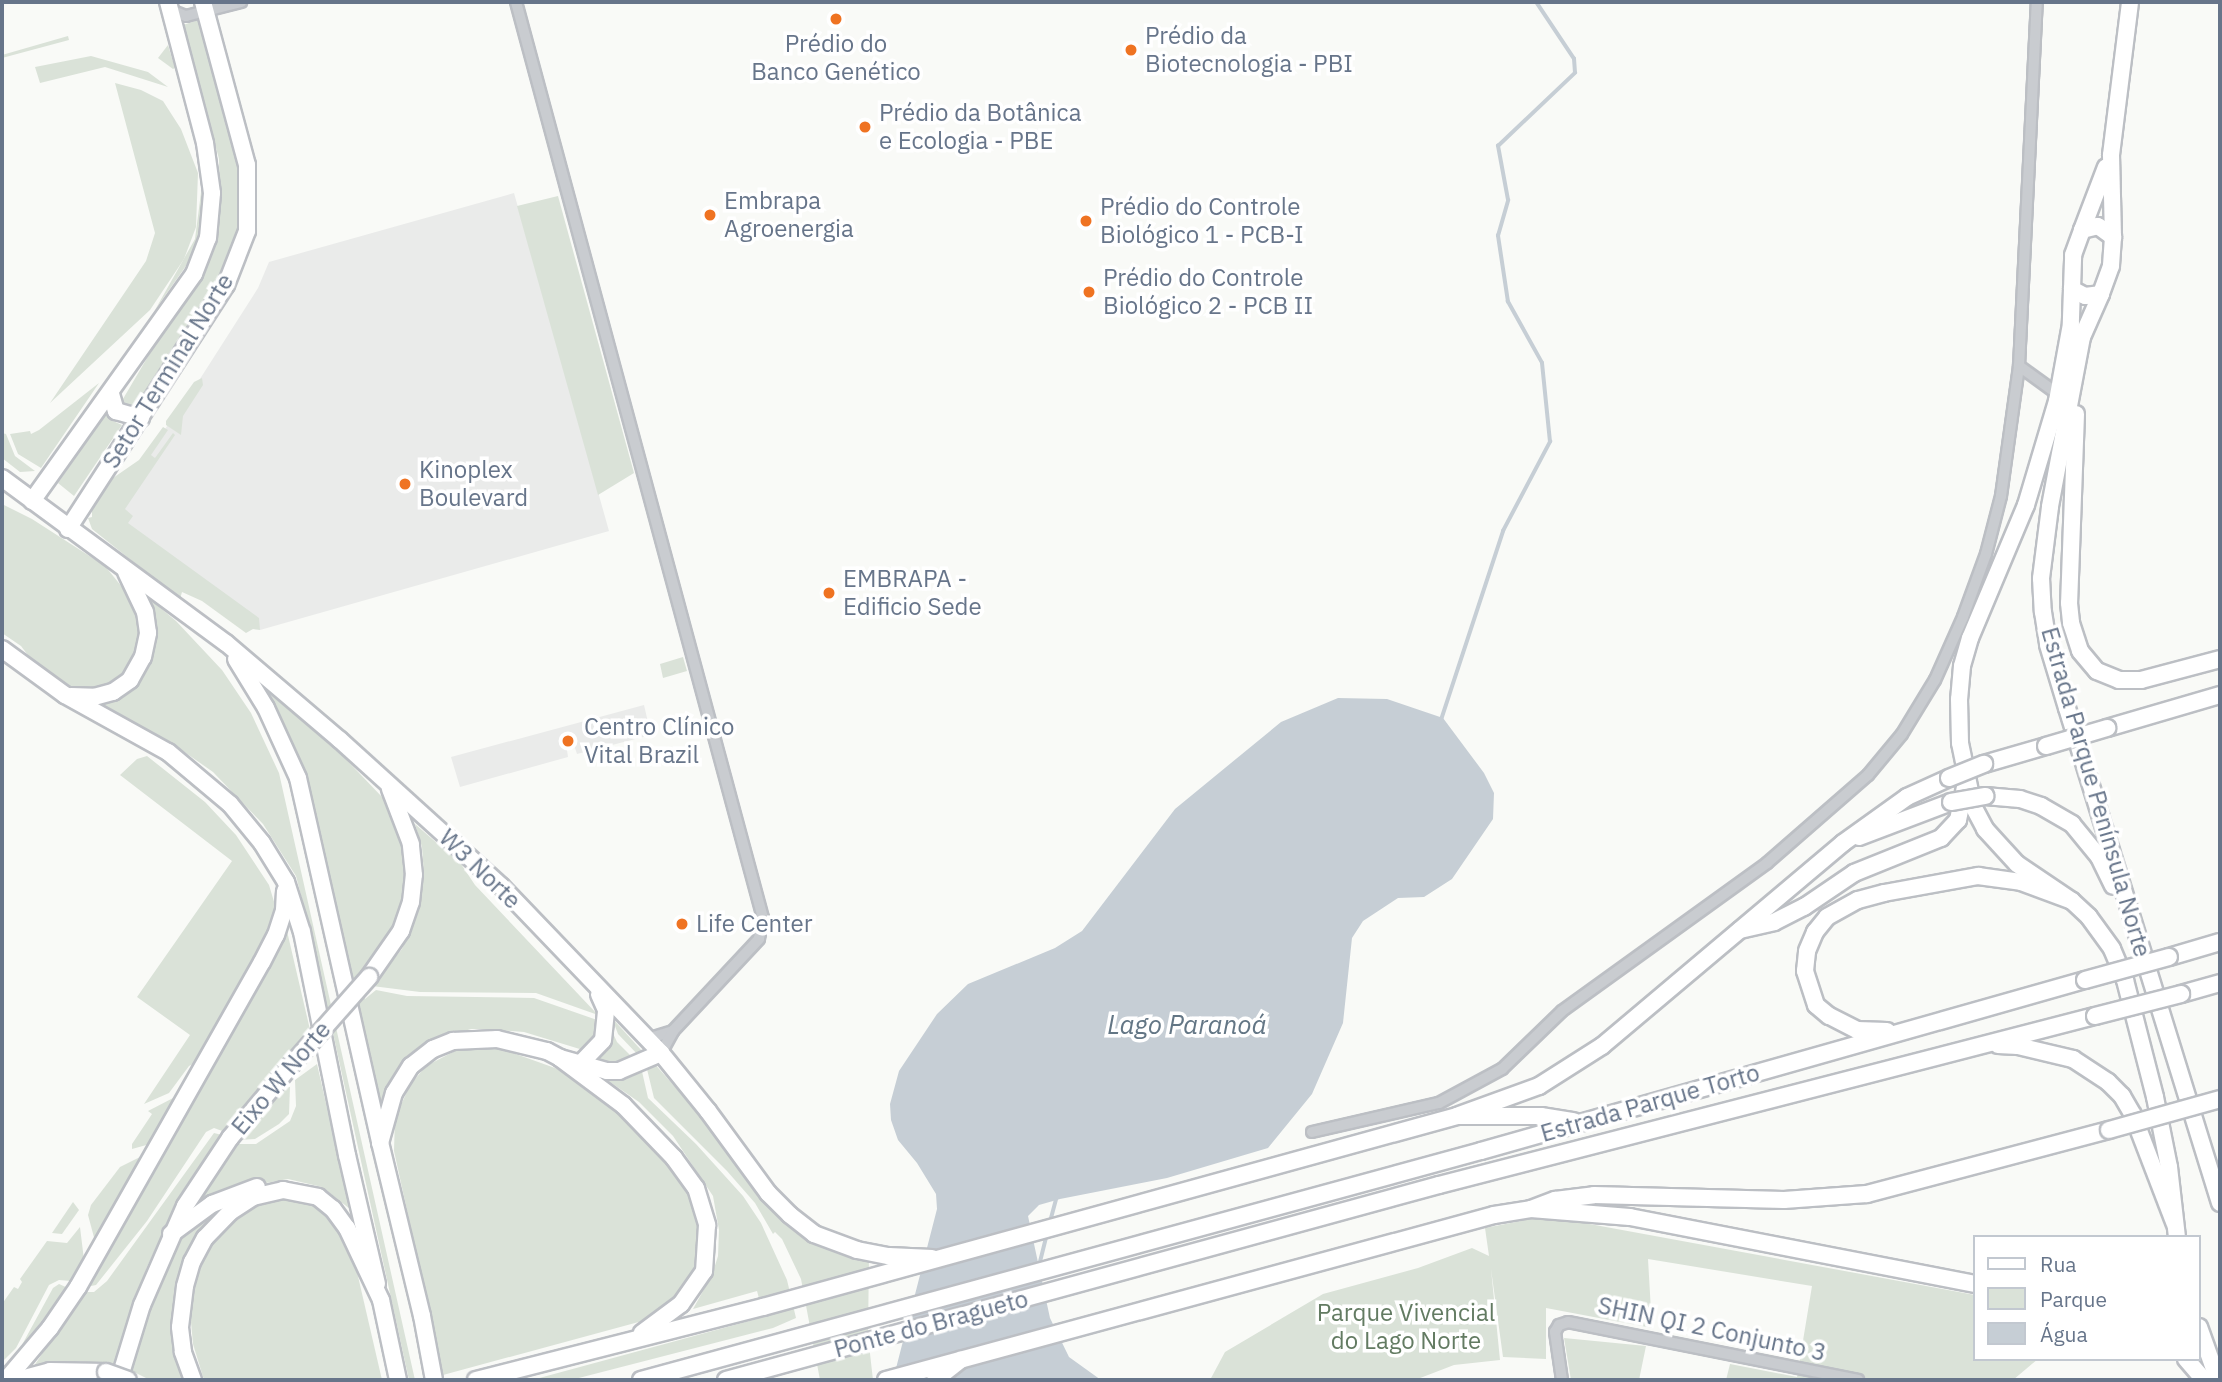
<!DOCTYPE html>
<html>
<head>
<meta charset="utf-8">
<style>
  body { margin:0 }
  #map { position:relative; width:2222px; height:1382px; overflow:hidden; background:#f9faf7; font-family:"IBM Plex Sans",sans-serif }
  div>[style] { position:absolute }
  .built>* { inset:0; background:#eaebea }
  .green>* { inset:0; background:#dae2d8 }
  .water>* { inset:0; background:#c6ced5 }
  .stream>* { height:3.5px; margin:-1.75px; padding:0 1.75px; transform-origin:1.75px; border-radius:1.75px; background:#c6ced5 }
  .roads { filter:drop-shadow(2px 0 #bcbfc4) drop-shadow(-2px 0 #bcbfc4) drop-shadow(0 2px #bcbfc4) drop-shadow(0 -2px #bcbfc4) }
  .minor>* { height:10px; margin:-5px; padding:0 5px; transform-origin:5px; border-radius:5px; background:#c9ccd0 }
  .primary>* { height:16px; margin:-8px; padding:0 8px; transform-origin:8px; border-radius:8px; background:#fff }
  .trunk>* { height:16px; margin:-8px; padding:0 8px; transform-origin:8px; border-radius:8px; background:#fff }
  .bridges { filter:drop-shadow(2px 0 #bcbfc4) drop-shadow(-2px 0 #bcbfc4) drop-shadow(0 2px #bcbfc4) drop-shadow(0 -2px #bcbfc4) }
  .primary-bridge>* { height:16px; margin:-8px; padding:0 8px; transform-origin:8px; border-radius:8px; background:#fff }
  .trunk-bridge>* { height:16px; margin:-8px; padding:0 8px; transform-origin:8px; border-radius:8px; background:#fff }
  .dots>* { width:19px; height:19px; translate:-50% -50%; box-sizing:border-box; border:4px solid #fff; border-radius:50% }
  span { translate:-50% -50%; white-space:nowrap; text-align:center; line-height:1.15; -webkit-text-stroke:7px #fff; paint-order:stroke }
  .poi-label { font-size:24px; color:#67758a }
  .left { translate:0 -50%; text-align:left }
  .street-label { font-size:24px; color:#67758a }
  .park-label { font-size:24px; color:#637b62 }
  .water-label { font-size:26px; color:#637685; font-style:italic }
  .frame { position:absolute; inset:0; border:4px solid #67758a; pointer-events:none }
  .legend { position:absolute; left:1973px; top:1235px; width:228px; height:126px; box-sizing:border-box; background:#fff; border:2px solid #c2c8d0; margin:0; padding:9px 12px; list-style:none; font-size:21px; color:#67758a }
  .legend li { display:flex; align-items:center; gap:14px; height:35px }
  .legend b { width:35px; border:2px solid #c2c8d0 }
</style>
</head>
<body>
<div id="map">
  <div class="built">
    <i style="clip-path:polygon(514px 193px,609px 531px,260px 630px,104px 516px,198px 382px,258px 288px,269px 262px)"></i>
    <i style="clip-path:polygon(644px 705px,651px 735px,577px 754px,575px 748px,567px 750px,568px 757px,460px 787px,451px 757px)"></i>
  </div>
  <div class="green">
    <i style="clip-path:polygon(201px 19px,239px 164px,240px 225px,233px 252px,213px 293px,131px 412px,120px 404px,163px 331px,202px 274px,211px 256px,220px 218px,219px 159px,183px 25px)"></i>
    <i style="clip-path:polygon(68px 36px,69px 40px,2px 58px,2px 55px)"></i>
    <i style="clip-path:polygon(168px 45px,175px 68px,173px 69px,158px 58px)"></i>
    <i style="clip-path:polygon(91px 56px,148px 72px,168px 87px,105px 67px,40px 83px,35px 67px)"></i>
    <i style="clip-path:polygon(115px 83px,141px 90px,163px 101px,181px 129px,198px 173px,196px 227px,184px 259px,150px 310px,50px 403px,146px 261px,155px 233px)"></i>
    <i style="clip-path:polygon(196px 152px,202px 166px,204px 190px,203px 222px,188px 263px,155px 310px,195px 239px,202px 185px)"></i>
    <i style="clip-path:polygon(558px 196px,634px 473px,598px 495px,517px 206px)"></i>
    <i style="clip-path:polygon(202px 378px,203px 385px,183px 416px,181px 435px,166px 425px,166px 421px,194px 382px)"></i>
    <i style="clip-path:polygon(99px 383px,41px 468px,18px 454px,10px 434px,30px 431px,31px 434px,39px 430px)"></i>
    <i style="clip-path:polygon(108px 410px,113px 421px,122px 425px,74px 496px,58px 483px)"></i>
    <i style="clip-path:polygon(163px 427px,168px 430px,151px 455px,155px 458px,173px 433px,175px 435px,125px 509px,133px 516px,128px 523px,259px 618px,260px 630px,253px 629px,246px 633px,202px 601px,182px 592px,180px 599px,92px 529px,88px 518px,92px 517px,92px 509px,113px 478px,139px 460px)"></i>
    <i style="clip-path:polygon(2px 433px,6px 434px,15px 456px,35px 471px,20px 472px,2px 458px)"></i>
    <i style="clip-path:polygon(2px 504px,32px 519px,105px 566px,135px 603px,139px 611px,142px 644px,129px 671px,110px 685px,99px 690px,69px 686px,33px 662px,21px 646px,2px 633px)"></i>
    <i style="clip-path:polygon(145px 595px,176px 621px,222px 670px,251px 713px,279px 773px,415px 1380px,409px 1380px,313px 942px,296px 876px,263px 824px,213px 772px,173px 744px,92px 704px,141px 677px,147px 667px,155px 635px)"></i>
    <i style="clip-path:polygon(683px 657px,687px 671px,663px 678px,660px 664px)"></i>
    <i style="clip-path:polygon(265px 690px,338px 751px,383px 798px,404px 843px,407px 877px,402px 913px,381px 952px,358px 977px,365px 999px,376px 990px,407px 996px,534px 998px,600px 1021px,599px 1040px,583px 1050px,524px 1032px,485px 1029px,471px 1029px,435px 1040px,413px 1056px,394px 1077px,382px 1100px,381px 1125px,301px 768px,289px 735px)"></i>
    <i style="clip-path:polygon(147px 756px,205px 802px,236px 835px,269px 885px,275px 905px,274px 920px,263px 947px,199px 1061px,189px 1066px,169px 1093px,144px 1104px,190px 1035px,137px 997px,232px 861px,120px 775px,137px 759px)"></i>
    <i style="clip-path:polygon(415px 824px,461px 864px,475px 885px,598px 1015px,536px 993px,420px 992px,372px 986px,402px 949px,419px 910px,424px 875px,422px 847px)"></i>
    <i style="clip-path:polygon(287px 931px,311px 1034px,225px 1132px,214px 1128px,206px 1132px,147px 1221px,96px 1285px,86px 1287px)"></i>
    <i style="clip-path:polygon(612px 1018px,643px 1052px,639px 1056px,618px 1034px)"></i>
    <i style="clip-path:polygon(611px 1029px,617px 1042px,634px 1059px,613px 1063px,595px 1060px,607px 1045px)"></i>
    <i style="clip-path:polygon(493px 1046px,555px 1068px,584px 1083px,626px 1114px,692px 1189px,702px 1220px,697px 1265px,688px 1285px,664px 1311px,646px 1320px,443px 1375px,394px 1151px,395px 1118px,410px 1085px,426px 1066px,455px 1051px)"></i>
    <i style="clip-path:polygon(653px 1062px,713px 1130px,761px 1196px,869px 1257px,868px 1336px,873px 1380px,820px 1380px,801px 1279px,782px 1239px,775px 1232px,773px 1234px,755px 1203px,727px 1171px,654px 1098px,646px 1065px)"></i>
    <i style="clip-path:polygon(317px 1064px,350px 1209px,322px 1187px,288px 1179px,255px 1185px,194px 1208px,236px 1144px,256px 1144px,290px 1121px,296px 1106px,295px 1080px)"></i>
    <i style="clip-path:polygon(641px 1067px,648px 1098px,696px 1144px,743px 1196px,761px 1223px,787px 1280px,796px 1318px,773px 1328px,571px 1380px,532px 1380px,764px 1317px,757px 1291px,693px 1309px,712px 1275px,718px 1256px,719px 1230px,713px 1196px,673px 1136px,639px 1102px,597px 1073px)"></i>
    <i style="clip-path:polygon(284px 1087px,290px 1087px,289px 1114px,279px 1124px,255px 1139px,239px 1140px)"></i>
    <i style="clip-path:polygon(177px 1096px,150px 1144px,132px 1149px,132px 1144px,152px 1114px,148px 1111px)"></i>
    <i style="clip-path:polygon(214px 1133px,222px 1135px,179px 1198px,147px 1267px,114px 1366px,80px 1361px,32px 1369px,83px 1292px,94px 1292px,107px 1281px)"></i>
    <i style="clip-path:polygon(142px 1156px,95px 1241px,88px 1215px,91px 1205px,120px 1167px)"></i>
    <i style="clip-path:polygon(284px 1196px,318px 1204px,342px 1226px,354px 1259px,382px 1380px,204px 1380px,193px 1344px,191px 1322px,191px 1300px,202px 1263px,216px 1238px,240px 1214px,257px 1202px)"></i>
    <i style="clip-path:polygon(73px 1202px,79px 1210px,62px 1234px,52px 1233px)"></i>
    <i style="clip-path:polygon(226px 1203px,189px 1250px,179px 1276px,173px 1308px,175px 1340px,186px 1380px,150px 1380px,132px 1371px,155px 1292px,180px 1238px,206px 1214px)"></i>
    <i style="clip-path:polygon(1546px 1216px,1975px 1295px,1975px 1359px,2038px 1359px,2013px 1380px,1726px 1380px,1730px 1364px,1797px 1377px,1812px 1286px,1648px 1259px,1652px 1328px,1546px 1308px,1546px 1359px,1503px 1357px,1491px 1269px,1500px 1360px,1454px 1365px,1415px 1380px,1210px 1380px,1225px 1352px,1323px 1294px,1418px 1268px,1472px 1248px,1489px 1256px,1485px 1228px)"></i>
    <i style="clip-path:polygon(80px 1227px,84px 1260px,71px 1281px,59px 1280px,49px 1285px,16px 1348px,2px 1362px,2px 1304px,14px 1287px,18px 1289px,22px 1282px,20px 1279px,47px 1241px,67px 1243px)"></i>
    <i style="clip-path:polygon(59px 1284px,68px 1288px,55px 1312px,2px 1378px,2px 1368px,17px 1354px,53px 1288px)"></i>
    <i style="clip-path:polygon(1564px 1338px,1646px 1346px,1639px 1380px,1571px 1380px)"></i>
  </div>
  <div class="water">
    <i style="clip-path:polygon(1338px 698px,1387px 699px,1443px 718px,1484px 773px,1494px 793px,1493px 819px,1452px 879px,1424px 897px,1398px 898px,1363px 921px,1352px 938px,1343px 1023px,1312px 1094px,1268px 1148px,1167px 1178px,1060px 1199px,1039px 1205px,1028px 1216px,1050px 1318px,1069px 1357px,1101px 1380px,893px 1380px,937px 1209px,936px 1194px,917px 1163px,898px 1140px,891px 1120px,890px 1104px,899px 1071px,937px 1014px,968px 984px,1055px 948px,1082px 931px,1175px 809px,1281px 722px)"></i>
  </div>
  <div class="stream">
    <i style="left:1441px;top:720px;width:199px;rotate:-71.8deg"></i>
    <i style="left:1503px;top:531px;width:101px;rotate:-62.2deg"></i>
    <i style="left:1550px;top:442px;width:79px;rotate:-95.8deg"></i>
    <i style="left:1542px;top:363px;width:70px;rotate:-119.1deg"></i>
    <i style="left:1508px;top:302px;width:67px;rotate:-98.6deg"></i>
    <i style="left:1498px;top:236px;width:37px;rotate:-74deg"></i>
    <i style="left:1508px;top:200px;width:55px;rotate:-100.5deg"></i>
    <i style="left:1498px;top:146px;width:106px;rotate:-43.5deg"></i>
    <i style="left:1575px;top:73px;width:14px;rotate:-94deg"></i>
    <i style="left:1574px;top:59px;width:69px;rotate:-123.7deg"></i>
    <i style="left:1050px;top:1222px;width:27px;rotate:-75deg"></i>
    <i style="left:1039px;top:1266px;width:34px;rotate:-76deg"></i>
  </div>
  <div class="roads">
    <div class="minor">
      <i style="left:516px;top:2px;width:949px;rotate:74.91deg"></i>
      <i style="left:763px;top:918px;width:21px;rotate:101deg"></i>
      <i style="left:759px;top:939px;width:126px;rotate:133.1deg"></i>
      <i style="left:673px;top:1031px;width:28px;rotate:163deg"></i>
      <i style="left:170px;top:10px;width:17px;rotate:21deg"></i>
      <i style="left:186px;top:16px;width:57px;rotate:-14.3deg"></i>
      <i style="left:2019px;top:366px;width:49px;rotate:35.9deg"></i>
      <i style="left:661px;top:1053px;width:25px;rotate:-61deg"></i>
      <i style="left:1312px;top:1132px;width:130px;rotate:-12.9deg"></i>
      <i style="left:1439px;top:1103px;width:72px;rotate:-28.4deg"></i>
      <i style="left:1502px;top:1069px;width:83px;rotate:-44deg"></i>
      <i style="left:1562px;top:1011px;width:253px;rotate:-35.8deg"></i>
      <i style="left:1767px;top:863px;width:134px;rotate:-41.1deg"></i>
      <i style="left:1868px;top:775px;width:53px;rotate:-50.3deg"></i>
      <i style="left:1902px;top:734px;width:63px;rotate:-58.6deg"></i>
      <i style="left:1935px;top:680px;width:69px;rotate:-66deg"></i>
      <i style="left:1963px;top:617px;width:67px;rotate:-69.9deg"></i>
      <i style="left:1986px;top:554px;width:60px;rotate:-75.5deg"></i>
      <i style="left:2001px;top:496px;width:131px;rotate:-82.1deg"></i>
      <i style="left:2019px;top:366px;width:364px;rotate:-87.2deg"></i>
      <i style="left:1562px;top:1380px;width:49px;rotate:-98.3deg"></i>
      <i style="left:1555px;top:1332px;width:8px;rotate:-60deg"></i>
      <i style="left:1559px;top:1325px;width:9px;rotate:-18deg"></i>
      <i style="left:1568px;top:1322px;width:296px;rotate:11.3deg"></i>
    </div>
    <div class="primary">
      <i style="left:2098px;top:226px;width:19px;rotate:36deg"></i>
      <i style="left:2113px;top:237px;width:29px;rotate:94deg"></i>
      <i style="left:2111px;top:266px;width:30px;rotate:110deg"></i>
      <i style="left:2101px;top:294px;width:16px;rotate:173deg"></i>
      <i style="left:2085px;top:296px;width:15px;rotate:-152deg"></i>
      <i style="left:2072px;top:289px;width:34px;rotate:-88deg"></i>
      <i style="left:2073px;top:255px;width:27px;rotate:-70deg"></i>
      <i style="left:2082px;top:230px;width:16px;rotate:-14deg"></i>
      <i style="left:2082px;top:230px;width:67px;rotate:-69.1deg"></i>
      <i style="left:2113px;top:237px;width:82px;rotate:-91.4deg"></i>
      <i style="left:2111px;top:155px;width:154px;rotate:-82.9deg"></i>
      <i style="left:2072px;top:289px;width:35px;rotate:92deg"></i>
      <i style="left:2071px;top:324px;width:78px;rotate:100.3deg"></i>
      <i style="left:2057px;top:401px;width:109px;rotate:106.6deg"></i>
      <i style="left:2026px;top:505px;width:144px;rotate:112.8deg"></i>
      <i style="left:1970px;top:638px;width:29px;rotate:106deg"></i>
      <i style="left:1962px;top:666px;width:33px;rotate:95deg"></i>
      <i style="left:1959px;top:699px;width:44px;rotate:88.7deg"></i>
      <i style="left:1960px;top:743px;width:64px;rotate:78.3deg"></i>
      <i style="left:1973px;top:806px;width:26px;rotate:62deg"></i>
      <i style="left:1985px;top:829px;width:47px;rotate:47.6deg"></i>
      <i style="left:2017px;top:864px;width:66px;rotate:33.9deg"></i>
      <i style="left:2072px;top:901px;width:23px;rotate:43deg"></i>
      <i style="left:2089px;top:917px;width:39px;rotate:54deg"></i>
      <i style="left:2112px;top:949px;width:34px;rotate:67deg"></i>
      <i style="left:2125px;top:980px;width:121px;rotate:75.6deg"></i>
      <i style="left:2155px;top:1097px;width:71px;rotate:78.7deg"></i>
      <i style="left:2169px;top:1167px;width:70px;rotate:83.5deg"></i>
      <i style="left:2101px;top:294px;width:47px;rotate:113.8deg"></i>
      <i style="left:2082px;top:337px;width:173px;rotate:100.7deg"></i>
      <i style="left:2050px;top:507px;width:72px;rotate:97.2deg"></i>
      <i style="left:2041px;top:578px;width:34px;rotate:87deg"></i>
      <i style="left:2043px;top:612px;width:33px;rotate:81deg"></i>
      <i style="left:2048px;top:645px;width:66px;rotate:73.2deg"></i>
      <i style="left:2067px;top:708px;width:518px;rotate:72.82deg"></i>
      <i style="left:111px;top:394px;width:18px;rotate:74deg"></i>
      <i style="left:116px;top:411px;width:26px;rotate:16deg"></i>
      <i style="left:2076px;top:414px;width:189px;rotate:92.1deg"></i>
      <i style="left:2069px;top:603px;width:20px;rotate:84deg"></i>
      <i style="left:2071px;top:623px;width:29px;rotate:72deg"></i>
      <i style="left:2080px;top:651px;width:26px;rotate:50deg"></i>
      <i style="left:2097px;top:671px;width:24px;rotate:22deg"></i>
      <i style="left:2119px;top:680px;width:22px"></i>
      <i style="left:2141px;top:680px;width:82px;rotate:-14.9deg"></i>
      <i style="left:2px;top:478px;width:278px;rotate:36.4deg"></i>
      <i style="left:226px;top:643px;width:150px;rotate:40.4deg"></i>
      <i style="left:340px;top:740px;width:217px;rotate:42.2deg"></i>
      <i style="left:501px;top:886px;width:231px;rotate:46.2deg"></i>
      <i style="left:661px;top:1053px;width:75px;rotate:51deg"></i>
      <i style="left:708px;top:1111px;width:102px;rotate:53.8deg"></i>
      <i style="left:768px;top:1193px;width:31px;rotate:45deg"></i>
      <i style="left:790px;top:1215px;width:31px;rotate:38deg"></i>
      <i style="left:814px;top:1234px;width:46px;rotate:20.4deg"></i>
      <i style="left:857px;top:1250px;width:33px;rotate:11deg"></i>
      <i style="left:889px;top:1256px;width:43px;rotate:2.7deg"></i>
      <i style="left:32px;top:501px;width:279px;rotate:-54.5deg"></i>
      <i style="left:194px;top:274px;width:39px;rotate:-69deg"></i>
      <i style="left:208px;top:238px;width:45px;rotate:-84.9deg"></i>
      <i style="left:212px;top:193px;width:50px;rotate:-98deg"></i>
      <i style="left:205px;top:143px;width:146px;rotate:-104.7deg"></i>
      <i style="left:68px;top:529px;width:291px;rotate:-57.1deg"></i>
      <i style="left:226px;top:285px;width:58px;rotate:-68.7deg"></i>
      <i style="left:247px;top:231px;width:66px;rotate:-90deg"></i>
      <i style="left:247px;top:165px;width:169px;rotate:-105.1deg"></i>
      <i style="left:2px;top:649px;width:78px;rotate:36.1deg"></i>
      <i style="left:65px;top:695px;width:118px;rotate:29deg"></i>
      <i style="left:168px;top:752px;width:81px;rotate:40deg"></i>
      <i style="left:230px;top:804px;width:50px;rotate:50.6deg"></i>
      <i style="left:262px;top:843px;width:46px;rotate:58.4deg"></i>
      <i style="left:286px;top:882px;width:52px;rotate:72.3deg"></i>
      <i style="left:302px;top:932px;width:227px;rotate:78.6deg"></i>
      <i style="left:347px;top:1155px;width:132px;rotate:76.9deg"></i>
      <i style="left:236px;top:659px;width:57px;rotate:58.5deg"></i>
      <i style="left:266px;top:708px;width:77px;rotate:65.4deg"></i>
      <i style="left:298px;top:778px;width:374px;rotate:77.3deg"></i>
      <i style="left:71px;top:696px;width:23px;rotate:2deg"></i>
      <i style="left:94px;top:697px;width:20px;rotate:-15deg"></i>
      <i style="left:113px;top:692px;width:21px;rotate:-35deg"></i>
      <i style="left:130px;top:680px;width:26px;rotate:-61deg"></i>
      <i style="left:143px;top:657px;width:25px;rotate:-78deg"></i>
      <i style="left:148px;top:633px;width:21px;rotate:-98deg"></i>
      <i style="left:145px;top:612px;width:44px;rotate:-115.4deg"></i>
      <i style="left:2107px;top:728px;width:118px;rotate:-16.3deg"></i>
      <i style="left:1984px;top:764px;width:65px;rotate:-16.2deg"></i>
      <i style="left:1985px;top:796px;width:35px;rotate:5deg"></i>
      <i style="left:2020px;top:799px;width:22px;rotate:18deg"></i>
      <i style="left:2041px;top:806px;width:36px;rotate:30deg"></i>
      <i style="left:2072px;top:824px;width:43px;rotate:50.7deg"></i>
      <i style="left:2099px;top:857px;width:32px;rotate:64deg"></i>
      <i style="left:1859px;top:837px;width:98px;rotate:-20.8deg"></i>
      <i style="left:1740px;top:930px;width:35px;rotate:-13deg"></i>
      <i style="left:1774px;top:922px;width:34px;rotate:-27deg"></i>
      <i style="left:1804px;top:907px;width:60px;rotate:-34.2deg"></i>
      <i style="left:1854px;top:873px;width:94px;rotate:-21.9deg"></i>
      <i style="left:1941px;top:838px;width:25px;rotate:-47deg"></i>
      <i style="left:1958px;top:820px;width:34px;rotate:-78deg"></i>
      <i style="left:369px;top:977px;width:56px;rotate:-55.2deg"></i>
      <i style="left:401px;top:931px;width:31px;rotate:-71deg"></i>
      <i style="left:411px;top:902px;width:27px;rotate:-84deg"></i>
      <i style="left:414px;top:875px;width:31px;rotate:-96deg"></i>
      <i style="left:411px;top:844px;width:59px;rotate:-110.9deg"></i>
      <i style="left:560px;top:1058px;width:49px;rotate:15.5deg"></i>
      <i style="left:607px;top:1071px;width:12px"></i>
      <i style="left:619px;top:1071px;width:46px;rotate:-23.2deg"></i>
      <i style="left:582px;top:1062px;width:30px;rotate:-46deg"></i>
      <i style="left:603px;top:1040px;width:30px;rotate:-84deg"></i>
      <i style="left:606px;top:1010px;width:17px;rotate:-114deg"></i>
      <i style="left:1459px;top:1115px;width:85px;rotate:-19.9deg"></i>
      <i style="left:1539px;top:1086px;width:75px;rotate:-32.4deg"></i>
      <i style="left:1602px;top:1046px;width:315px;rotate:-40.1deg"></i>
      <i style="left:1843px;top:843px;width:79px;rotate:-35.7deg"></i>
      <i style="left:1907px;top:797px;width:46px;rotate:-24.3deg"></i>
      <i style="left:1531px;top:1209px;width:26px;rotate:-21deg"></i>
      <i style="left:1555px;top:1200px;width:39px;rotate:-7deg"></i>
      <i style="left:1594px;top:1195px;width:190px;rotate:1.5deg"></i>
      <i style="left:1784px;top:1200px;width:83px;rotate:-4.1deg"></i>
      <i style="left:1867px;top:1194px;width:250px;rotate:-14.8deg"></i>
      <i style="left:2199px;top:1327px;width:56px;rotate:70.3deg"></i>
      <i style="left:6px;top:1380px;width:68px;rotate:-49.8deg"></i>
      <i style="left:50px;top:1328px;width:50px;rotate:-55.7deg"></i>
      <i style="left:78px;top:1287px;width:373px;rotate:-60.5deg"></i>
      <i style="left:262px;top:962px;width:30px;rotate:-63deg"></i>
      <i style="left:276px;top:935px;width:26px;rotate:-72deg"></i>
      <i style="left:284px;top:910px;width:19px;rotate:-87deg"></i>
      <i style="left:17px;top:1380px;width:34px;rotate:-15deg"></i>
      <i style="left:50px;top:1371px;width:56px;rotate:1deg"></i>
      <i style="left:119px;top:1380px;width:78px;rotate:-73deg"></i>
      <i style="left:142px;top:1305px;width:108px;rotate:-66.5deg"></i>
      <i style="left:185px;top:1206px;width:82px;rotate:-56.5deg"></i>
      <i style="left:230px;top:1138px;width:98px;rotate:-50deg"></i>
      <i style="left:935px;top:1380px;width:33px;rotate:-38deg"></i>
    </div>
    <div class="trunk">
      <i style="left:2169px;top:957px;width:53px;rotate:-16.4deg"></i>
      <i style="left:2181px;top:994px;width:41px;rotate:-15.8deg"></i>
      <i style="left:1887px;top:1031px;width:30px;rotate:-178deg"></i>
      <i style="left:1857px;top:1030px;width:31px;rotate:-153deg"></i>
      <i style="left:1829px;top:1016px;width:17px;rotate:-140deg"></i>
      <i style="left:1816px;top:1005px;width:36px;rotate:-108deg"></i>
      <i style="left:1805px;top:971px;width:20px;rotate:-84deg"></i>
      <i style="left:1807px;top:951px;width:21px;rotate:-67deg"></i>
      <i style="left:1815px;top:932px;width:19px;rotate:-51deg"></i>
      <i style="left:1827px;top:917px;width:35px;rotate:-29deg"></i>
      <i style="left:1858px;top:900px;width:27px;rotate:-15deg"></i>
      <i style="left:1884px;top:893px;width:96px;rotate:-10.3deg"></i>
      <i style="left:1978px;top:876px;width:43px;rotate:7.9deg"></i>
      <i style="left:2021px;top:882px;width:54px;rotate:20.4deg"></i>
      <i style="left:1998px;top:1045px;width:20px;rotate:3deg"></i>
      <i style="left:2018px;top:1046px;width:57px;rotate:13.3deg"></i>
      <i style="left:2073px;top:1059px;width:42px;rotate:33.3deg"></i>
      <i style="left:2108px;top:1082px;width:20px;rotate:45deg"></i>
      <i style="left:2122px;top:1096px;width:22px;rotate:60deg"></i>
      <i style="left:2133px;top:1115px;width:115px;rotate:69deg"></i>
      <i style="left:171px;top:1234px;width:51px;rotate:-36.2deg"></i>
      <i style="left:212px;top:1204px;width:48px;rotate:-20.7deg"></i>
      <i style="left:2186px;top:1359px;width:28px;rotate:49deg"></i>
      <i style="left:193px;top:1380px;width:30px;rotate:-110deg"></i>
      <i style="left:183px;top:1352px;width:25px;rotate:-97deg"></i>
      <i style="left:180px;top:1327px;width:41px;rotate:-83deg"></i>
      <i style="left:185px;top:1286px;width:25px;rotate:-74deg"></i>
      <i style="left:192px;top:1262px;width:27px;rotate:-62deg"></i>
      <i style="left:205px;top:1238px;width:36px;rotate:-46deg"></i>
      <i style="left:230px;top:1212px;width:27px;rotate:-33deg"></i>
      <i style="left:253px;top:1197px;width:31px;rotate:-13deg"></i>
      <i style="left:283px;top:1190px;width:36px;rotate:11deg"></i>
      <i style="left:318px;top:1197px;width:19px;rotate:39deg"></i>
      <i style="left:333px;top:1209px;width:24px;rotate:54deg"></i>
      <i style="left:347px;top:1228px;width:80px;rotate:64.7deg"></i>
      <i style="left:381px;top:1300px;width:82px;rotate:78deg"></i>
      <i style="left:434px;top:1380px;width:65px;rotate:-100.6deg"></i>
      <i style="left:422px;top:1316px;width:178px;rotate:-103.6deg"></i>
      <i style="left:380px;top:1143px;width:52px;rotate:-74.4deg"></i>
      <i style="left:394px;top:1093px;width:32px;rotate:-58deg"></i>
      <i style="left:411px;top:1066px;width:28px;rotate:-38deg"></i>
      <i style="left:433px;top:1049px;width:22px;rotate:-22deg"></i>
      <i style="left:453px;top:1041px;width:44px;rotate:-2.6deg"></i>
      <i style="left:497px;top:1039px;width:51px;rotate:13.5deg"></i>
      <i style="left:547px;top:1051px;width:15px;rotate:28deg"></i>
      <i style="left:560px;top:1058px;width:79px;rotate:36.7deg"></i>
      <i style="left:623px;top:1105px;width:74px;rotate:46.1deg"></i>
      <i style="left:674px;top:1158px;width:37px;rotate:54deg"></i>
      <i style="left:696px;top:1188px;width:39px;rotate:73deg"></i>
      <i style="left:707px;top:1225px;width:46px;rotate:93.7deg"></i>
      <i style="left:704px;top:1271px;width:40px;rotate:124.9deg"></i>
      <i style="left:681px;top:1304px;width:49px;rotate:143.4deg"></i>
      <i style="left:476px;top:1380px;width:296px;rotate:-14.3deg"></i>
      <i style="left:763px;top:1307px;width:720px;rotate:-15.39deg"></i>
      <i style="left:1457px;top:1116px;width:84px"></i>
      <i style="left:1541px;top:1116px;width:33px;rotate:9deg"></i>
      <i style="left:641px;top:1380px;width:871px;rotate:-15.25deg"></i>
      <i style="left:1481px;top:1151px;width:628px;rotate:-15.81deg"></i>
      <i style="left:726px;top:1380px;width:739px;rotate:-15.3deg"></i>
      <i style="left:1439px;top:1185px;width:677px;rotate:-14.45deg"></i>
      <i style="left:886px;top:1380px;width:630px;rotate:-15.18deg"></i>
      <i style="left:1494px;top:1215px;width:37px;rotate:-9deg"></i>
      <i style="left:1531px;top:1209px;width:99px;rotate:4.6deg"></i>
      <i style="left:1630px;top:1217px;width:351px;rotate:11deg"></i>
    </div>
  </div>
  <div class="bridges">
    <div class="primary-bridge">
      <i style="left:2046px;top:746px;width:64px;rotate:-16.4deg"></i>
      <i style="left:1949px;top:778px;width:38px;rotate:-22deg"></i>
      <i style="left:1951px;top:802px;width:35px;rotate:-10deg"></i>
      <i style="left:293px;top:1063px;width:115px;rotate:-48.5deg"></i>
      <i style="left:2109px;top:1130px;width:115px;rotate:-15.6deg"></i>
      <i style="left:106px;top:1372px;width:23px;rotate:20deg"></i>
    </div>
    <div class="trunk-bridge">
      <i style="left:2085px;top:980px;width:87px;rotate:-15.3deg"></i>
      <i style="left:2095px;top:1016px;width:89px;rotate:-14.3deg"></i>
    </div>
  </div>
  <div class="dots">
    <i style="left:836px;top:19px;background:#ef7322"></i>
    <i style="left:1131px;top:50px;background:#ef7322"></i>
    <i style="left:865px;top:127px;background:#ef7322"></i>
    <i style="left:710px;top:215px;background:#ef7322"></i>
    <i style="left:1086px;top:221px;background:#ef7322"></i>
    <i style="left:1089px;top:292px;background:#ef7322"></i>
    <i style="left:405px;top:484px;background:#ef7322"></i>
    <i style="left:829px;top:593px;background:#ef7322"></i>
    <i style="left:568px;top:741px;background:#ef7322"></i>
    <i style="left:682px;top:924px;background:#ef7322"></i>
  </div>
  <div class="poi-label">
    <span class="left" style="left:1145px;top:50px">Prédio da<br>Biotecnologia - PBI</span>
    <span style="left:836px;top:58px">Prédio do<br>Banco Genético</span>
    <span class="left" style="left:879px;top:127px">Prédio da Botânica<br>e Ecologia - PBE</span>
    <span class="left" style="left:724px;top:215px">Embrapa<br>Agroenergia</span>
    <span class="left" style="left:1100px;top:221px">Prédio do Controle<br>Biológico 1 - PCB-I</span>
    <span class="left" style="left:1103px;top:292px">Prédio do Controle<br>Biológico 2 - PCB II</span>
    <span class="left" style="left:419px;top:484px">Kinoplex<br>Boulevard</span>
    <span class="left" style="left:843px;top:593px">EMBRAPA -<br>Edificio Sede</span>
    <span class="left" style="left:584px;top:741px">Centro Clínico<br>Vital Brazil</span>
    <span class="left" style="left:696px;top:924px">Life Center</span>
  </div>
  <div class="street-label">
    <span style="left:168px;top:371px;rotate:-58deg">Setor Terminal Norte</span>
    <span style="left:2096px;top:792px;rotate:74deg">Estrada Parque Península Norte</span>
    <span style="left:480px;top:869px;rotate:44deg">W3 Norte</span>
    <span style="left:281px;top:1078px;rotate:-50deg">Eixo W Norte</span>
    <span style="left:1650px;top:1103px;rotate:-16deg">Estrada Parque Torto</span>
    <span style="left:931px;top:1324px;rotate:-15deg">Ponte do Bragueto</span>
    <span style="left:1712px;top:1329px;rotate:12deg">SHIN QI 2 Conjunto 3</span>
  </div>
  <div class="park-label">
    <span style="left:1406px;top:1327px">Parque Vivencial<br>do Lago Norte</span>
  </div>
  <div class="water-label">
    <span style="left:1187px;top:1025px">Lago Paranoá</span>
  </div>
  <div class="frame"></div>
  <ul class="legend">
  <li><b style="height:9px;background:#fff"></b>Rua</li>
  <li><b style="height:19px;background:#dae2d8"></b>Parque</li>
  <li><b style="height:19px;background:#c6ced5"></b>Água</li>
  </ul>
</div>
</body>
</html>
